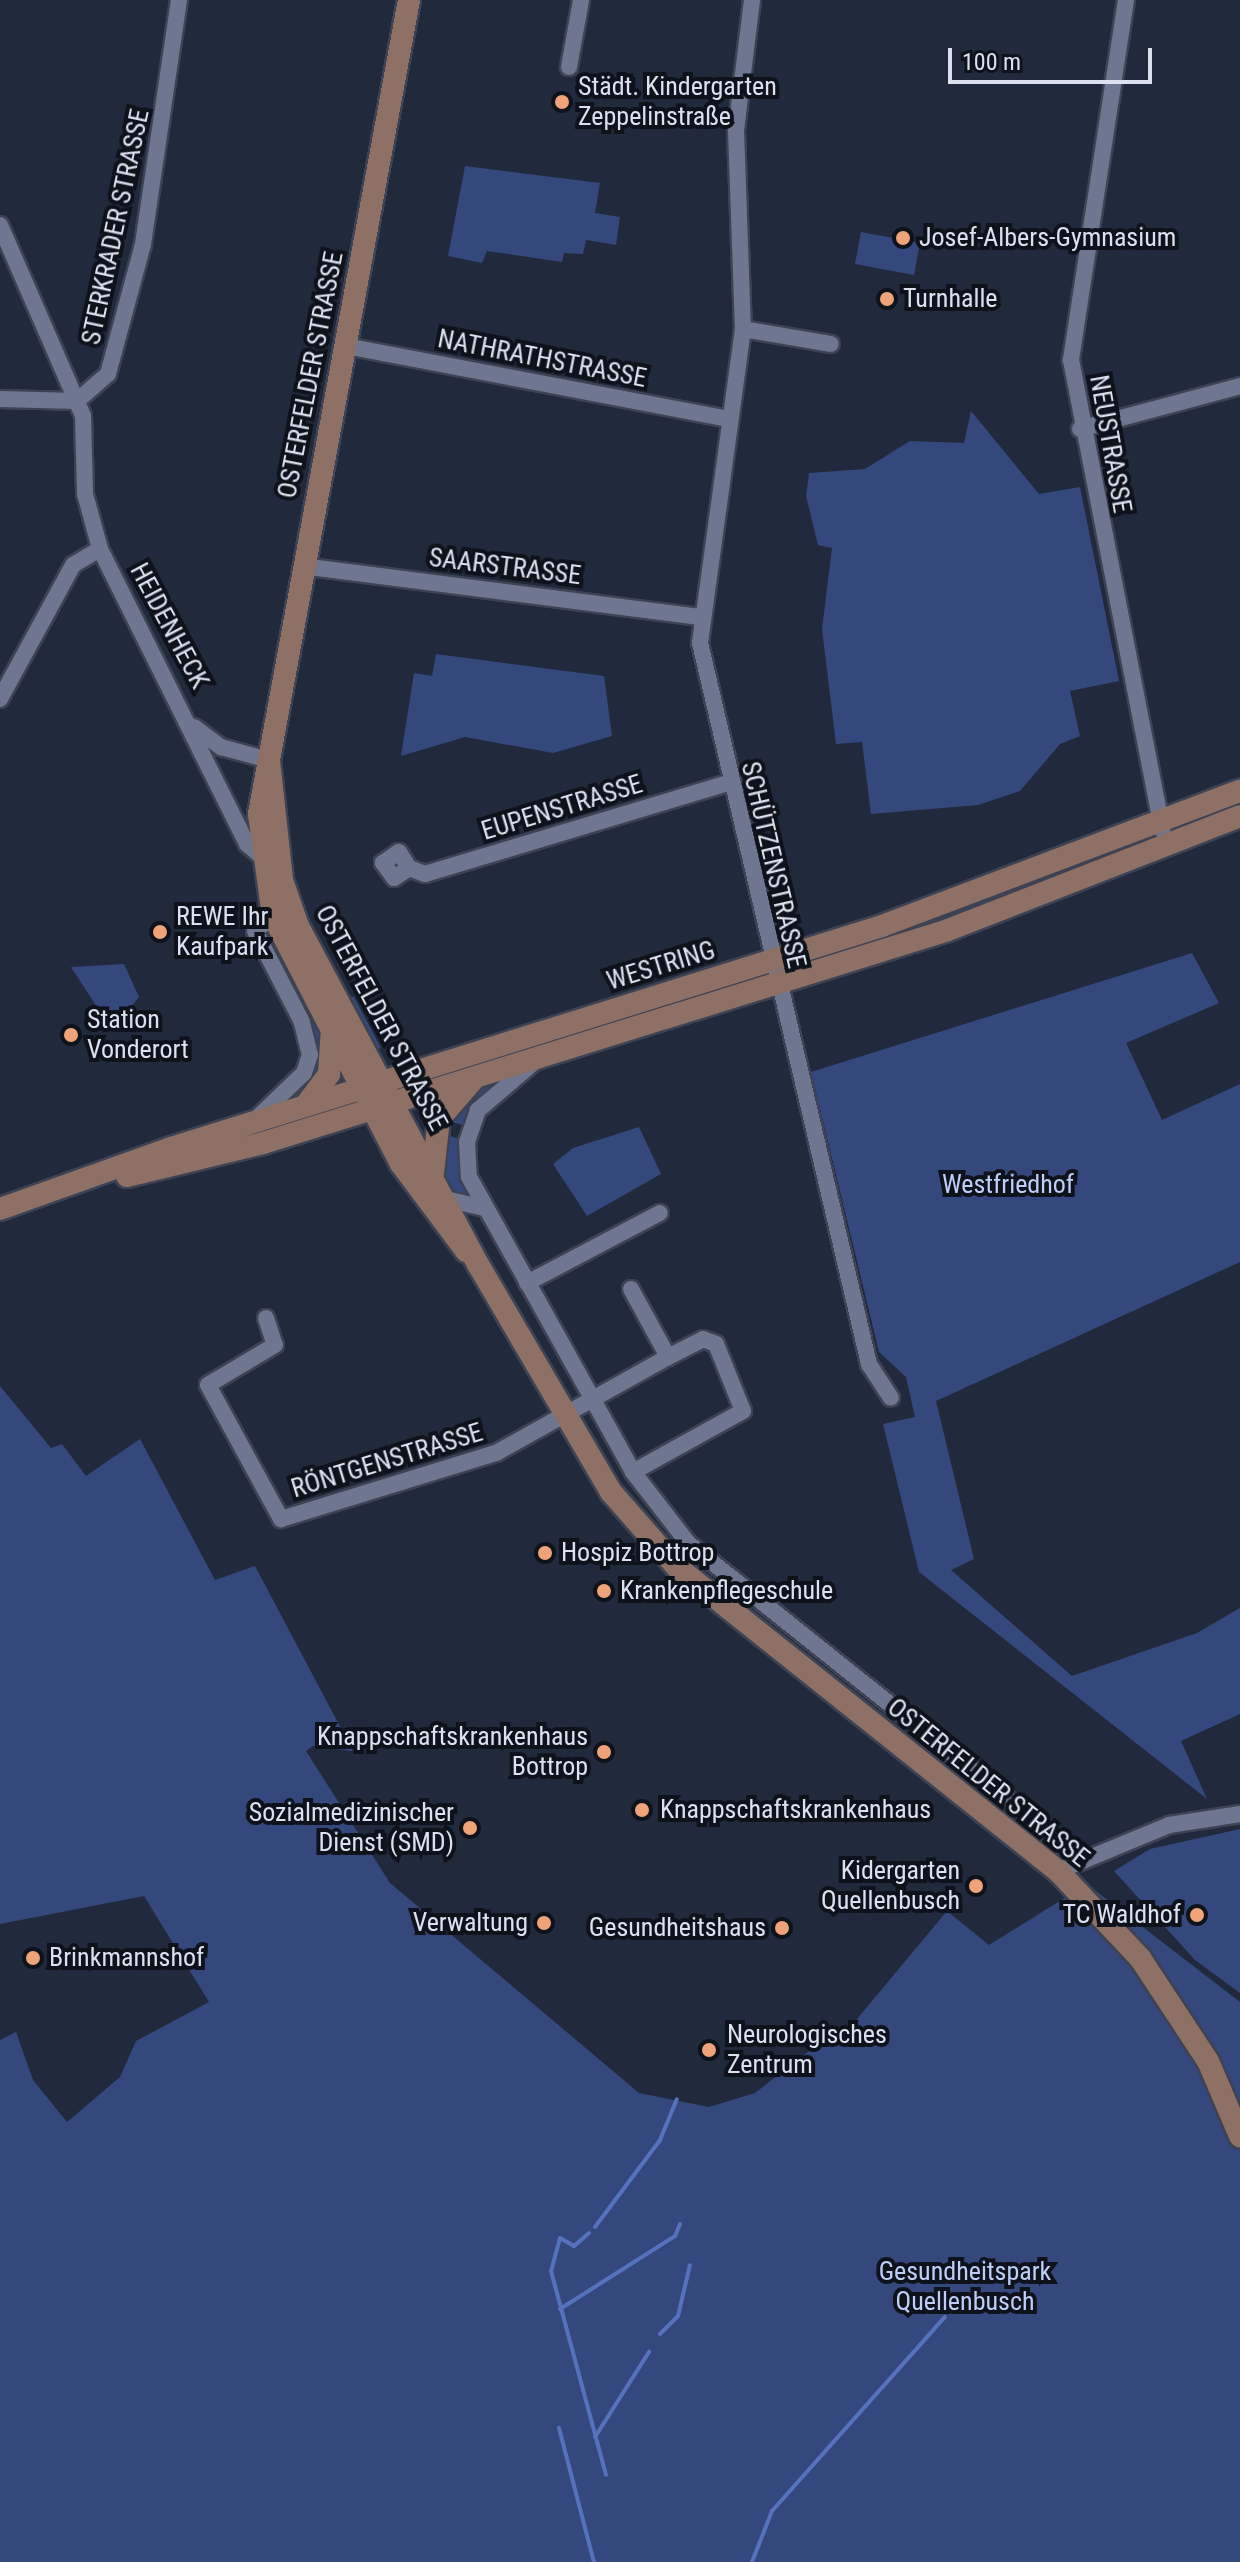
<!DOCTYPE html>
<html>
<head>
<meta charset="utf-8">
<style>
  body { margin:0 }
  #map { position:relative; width:1240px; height:2562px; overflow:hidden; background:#21293c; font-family:"Roboto Condensed",sans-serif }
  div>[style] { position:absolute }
  .green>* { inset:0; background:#35487d }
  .stream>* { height:4px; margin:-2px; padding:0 2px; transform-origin:2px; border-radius:2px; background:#5772bc }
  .roads { filter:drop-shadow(2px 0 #3d4354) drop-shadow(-2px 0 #3d4354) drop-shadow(0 2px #3d4354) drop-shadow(0 -2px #3d4354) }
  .minor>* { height:16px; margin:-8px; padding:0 8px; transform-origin:8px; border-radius:8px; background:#6e778f }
  .secondary>* { height:22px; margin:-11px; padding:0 11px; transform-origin:11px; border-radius:11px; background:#8e7164 }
  .dots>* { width:22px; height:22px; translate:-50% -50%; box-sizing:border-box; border:4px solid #0e121a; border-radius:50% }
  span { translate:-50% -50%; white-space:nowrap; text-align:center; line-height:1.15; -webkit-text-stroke:8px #0e121a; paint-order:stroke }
  .poi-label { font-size:26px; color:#dbe1ee }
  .left { translate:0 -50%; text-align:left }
  .right { translate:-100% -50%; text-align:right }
  .street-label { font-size:26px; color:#dbe1ee }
  .park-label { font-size:26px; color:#bdcef7 }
  .scale { position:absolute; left:948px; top:48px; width:204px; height:36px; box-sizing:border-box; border:4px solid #dbe1ee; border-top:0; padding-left:10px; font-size:24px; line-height:28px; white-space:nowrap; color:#dbe1ee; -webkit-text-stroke:6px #0e121a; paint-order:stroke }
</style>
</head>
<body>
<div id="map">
  <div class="green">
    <i style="clip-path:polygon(465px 166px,600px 183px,595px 213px,620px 217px,616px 245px,586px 240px,583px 254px,564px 253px,562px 262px,487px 251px,482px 263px,448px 256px)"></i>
    <i style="clip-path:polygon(861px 232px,920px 243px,914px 275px,855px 264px)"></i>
    <i style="clip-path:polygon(971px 411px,1039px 494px,1080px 487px,1119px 681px,1070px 691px,1080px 736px,1060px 744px,1020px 791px,978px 805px,871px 814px,862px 742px,836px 744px,822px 629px,832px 548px,818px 545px,806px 496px,809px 473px,865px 469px,910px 441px,964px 443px)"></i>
    <i style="clip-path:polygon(436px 654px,604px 676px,612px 736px,553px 753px,465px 737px,401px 756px,414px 673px,432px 676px)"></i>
    <i style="clip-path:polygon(268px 927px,322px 1035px,325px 1063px,313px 1058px,261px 933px)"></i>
    <i style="clip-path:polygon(1192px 953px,1219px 1003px,1126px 1043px,1162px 1120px,1240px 1084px,1240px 1262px,936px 1401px,974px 1559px,951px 1570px,1072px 1676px,1197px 1633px,1240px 1608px,1240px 1714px,1181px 1741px,1207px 1799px,919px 1572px,883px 1424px,915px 1417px,906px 1377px,879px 1352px,811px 1072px)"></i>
    <i style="clip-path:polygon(124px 964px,139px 997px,112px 1030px,71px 967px)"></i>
    <i style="clip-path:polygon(348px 996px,354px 997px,381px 1048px,375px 1051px)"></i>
    <i style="clip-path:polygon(504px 1076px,472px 1102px,466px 1126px,444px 1120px,466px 1093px)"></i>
    <i style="clip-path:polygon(639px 1127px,661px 1174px,587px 1216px,553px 1164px,573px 1148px)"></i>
    <i style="clip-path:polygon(440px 1133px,463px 1140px,459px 1161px,473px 1201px,452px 1194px,445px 1182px)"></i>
    <i style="clip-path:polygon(0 1386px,51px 1448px,62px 1444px,86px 1476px,140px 1439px,215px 1580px,255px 1566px,353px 1751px,313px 1746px,306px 1751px,390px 1883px,639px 2093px,709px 2107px,755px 2093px,817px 2045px,837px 2043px,947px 1911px,989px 1945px,1087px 1884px,1240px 2002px,1240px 2562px,0 2562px,0 2040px,16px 2032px,33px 2080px,67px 2122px,120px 2077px,136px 2041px,209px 2002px,144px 1896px,0 1924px)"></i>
    <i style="clip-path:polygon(1240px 1829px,1240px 1993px,1195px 1960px,1114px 1871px,1150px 1849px)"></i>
  </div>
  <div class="stream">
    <i style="left:595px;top:2227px;width:109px;rotate:-53.2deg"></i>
    <i style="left:660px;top:2140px;width:44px;rotate:-67.5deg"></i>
    <i style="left:589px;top:2233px;width:20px;rotate:139deg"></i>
    <i style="left:574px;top:2246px;width:16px;rotate:-150deg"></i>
    <i style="left:560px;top:2238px;width:34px;rotate:105deg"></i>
    <i style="left:551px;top:2271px;width:211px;rotate:74.9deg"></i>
    <i style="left:560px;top:2309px;width:136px;rotate:-32.4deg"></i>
    <i style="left:675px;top:2236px;width:13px;rotate:-67deg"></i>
    <i style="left:660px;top:2334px;width:25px;rotate:-45deg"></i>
    <i style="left:678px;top:2316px;width:52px;rotate:-76.8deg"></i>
    <i style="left:559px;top:2428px;width:138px;rotate:75.4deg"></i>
    <i style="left:595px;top:2437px;width:101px;rotate:-57.6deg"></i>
    <i style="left:752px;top:2562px;width:55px;rotate:-68.6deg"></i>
    <i style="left:772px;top:2511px;width:260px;rotate:-48.3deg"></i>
  </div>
  <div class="roads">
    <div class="minor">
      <i style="left:752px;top:0;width:131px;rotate:97deg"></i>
      <i style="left:736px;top:130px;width:199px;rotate:88deg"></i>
      <i style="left:743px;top:329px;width:317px;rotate:97.8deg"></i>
      <i style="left:700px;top:643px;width:741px;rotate:76.81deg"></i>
      <i style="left:869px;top:1364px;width:40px;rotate:57.1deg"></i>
      <i style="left:1126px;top:0;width:364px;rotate:98.7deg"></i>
      <i style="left:1071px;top:360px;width:479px;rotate:79deg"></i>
      <i style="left:569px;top:67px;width:68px;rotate:-79.8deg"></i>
      <i style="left:0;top:225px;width:208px;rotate:66.5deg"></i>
      <i style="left:83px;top:416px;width:78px;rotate:88.5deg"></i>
      <i style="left:85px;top:494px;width:57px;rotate:74.7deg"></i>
      <i style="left:100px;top:549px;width:330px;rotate:63.5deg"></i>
      <i style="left:247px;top:844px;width:21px;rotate:41deg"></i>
      <i style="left:743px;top:329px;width:89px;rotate:9.7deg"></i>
      <i style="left:346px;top:346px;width:389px;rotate:10.8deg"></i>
      <i style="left:0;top:399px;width:77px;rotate:1.5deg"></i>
      <i style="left:77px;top:401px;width:41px;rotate:-41.1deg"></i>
      <i style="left:108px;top:374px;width:135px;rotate:-74.9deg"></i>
      <i style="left:143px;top:244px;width:247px;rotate:-81.6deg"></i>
      <i style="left:1080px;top:429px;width:166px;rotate:-15deg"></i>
      <i style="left:302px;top:566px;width:403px;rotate:7.3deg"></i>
      <i style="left:0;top:699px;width:153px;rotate:-61.4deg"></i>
      <i style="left:73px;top:565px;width:31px;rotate:-31deg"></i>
      <i style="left:194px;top:727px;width:34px;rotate:37deg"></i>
      <i style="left:221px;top:747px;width:50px;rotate:15.2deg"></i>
      <i style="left:409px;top:868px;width:18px;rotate:146deg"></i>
      <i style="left:394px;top:878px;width:19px;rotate:-126deg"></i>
      <i style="left:383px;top:863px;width:19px;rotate:-35deg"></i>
      <i style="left:399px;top:852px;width:19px;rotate:58deg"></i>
      <i style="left:409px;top:868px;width:17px;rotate:21deg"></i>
      <i style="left:425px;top:874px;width:316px;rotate:-16.7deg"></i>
      <i style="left:531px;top:1065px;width:70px;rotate:139.7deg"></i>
      <i style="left:478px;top:1110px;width:34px;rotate:109deg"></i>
      <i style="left:467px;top:1142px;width:35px;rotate:87deg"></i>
      <i style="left:469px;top:1177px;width:338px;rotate:60.9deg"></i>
      <i style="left:633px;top:1472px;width:90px;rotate:52.2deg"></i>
      <i style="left:688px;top:1543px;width:508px;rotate:38.61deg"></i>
      <i style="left:256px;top:1119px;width:66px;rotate:-43.8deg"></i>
      <i style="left:304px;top:1073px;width:19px;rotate:-72deg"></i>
      <i style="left:310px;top:1055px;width:34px;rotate:-104deg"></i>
      <i style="left:302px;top:1022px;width:102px;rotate:-117.3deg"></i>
      <i style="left:255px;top:931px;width:23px;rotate:-40deg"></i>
      <i style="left:450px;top:1200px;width:36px;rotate:13deg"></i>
      <i style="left:527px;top:1283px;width:150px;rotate:-27.8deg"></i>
      <i style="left:631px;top:1289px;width:77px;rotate:61.4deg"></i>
      <i style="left:266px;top:1318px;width:28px;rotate:72deg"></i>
      <i style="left:275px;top:1345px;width:78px;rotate:149.2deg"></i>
      <i style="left:208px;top:1385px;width:153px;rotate:61.4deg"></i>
      <i style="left:281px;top:1519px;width:225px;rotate:-17.1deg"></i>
      <i style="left:496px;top:1453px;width:197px;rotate:-29.2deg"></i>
      <i style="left:668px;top:1357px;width:39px;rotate:-27deg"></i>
      <i style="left:703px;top:1339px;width:14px;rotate:21deg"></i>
      <i style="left:716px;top:1344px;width:72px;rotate:68.1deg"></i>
      <i style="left:743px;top:1411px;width:126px;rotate:151deg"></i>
      <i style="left:1058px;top:1871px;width:120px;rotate:-22.5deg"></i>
      <i style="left:1169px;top:1825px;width:72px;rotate:-8.8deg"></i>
    </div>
    <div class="secondary">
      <i style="left:409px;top:0;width:828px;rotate:100.44deg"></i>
      <i style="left:259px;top:814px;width:103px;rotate:82.2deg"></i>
      <i style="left:273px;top:916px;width:279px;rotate:62.7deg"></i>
      <i style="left:401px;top:1164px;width:109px;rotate:53.2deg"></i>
      <i style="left:269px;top:760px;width:121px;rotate:83.8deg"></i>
      <i style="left:282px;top:880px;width:49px;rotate:70.8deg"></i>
      <i style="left:298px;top:926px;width:385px;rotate:62deg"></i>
      <i style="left:479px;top:1266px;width:262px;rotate:59.7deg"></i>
      <i style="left:611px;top:1492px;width:100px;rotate:48.7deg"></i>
      <i style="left:677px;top:1567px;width:487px;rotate:38.6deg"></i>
      <i style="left:1058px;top:1871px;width:120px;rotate:46.7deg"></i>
      <i style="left:1140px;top:1958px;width:123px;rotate:56.6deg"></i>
      <i style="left:1208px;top:2061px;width:82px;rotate:66.9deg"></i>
      <i style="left:305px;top:1106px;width:40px;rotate:-53deg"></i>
      <i style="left:329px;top:1074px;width:47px;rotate:-86.3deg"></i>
      <i style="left:433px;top:1173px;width:54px;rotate:-83.7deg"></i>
      <i style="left:439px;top:1119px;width:50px;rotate:-49deg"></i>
      <i style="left:127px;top:1176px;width:140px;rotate:-13.6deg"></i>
      <i style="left:263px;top:1143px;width:717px;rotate:-17.27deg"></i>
      <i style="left:948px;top:930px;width:313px;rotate:-21.3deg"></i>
      <i style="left:0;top:1209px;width:182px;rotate:-19.6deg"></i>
      <i style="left:171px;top:1148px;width:745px;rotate:-17.34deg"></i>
      <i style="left:882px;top:926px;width:383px;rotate:-20.7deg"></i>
    </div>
  </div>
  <div class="dots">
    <i style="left:562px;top:102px;background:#f0a279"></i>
    <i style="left:903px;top:238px;background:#f0a279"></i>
    <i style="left:887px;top:299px;background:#f0a279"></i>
    <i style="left:160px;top:932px;background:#f0a279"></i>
    <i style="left:71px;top:1035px;background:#f0a279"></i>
    <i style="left:545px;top:1553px;background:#f0a279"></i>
    <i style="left:604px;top:1591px;background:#f0a279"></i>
    <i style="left:604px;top:1752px;background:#f0a279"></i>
    <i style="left:642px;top:1810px;background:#f0a279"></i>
    <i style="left:470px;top:1828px;background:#f0a279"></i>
    <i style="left:976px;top:1886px;background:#f0a279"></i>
    <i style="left:1197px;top:1915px;background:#f0a279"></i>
    <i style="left:544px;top:1923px;background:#f0a279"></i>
    <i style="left:782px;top:1928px;background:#f0a279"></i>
    <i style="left:33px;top:1958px;background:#f0a279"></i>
    <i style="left:709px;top:2050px;background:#f0a279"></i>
  </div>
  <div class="poi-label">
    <span class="left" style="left:578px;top:102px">Städt. Kindergarten<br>Zeppelinstraße</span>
    <span class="left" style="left:919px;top:238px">Josef-Albers-Gymnasium</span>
    <span class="left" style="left:903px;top:299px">Turnhalle</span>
    <span class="left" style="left:176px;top:932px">REWE Ihr<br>Kaufpark</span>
    <span class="left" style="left:87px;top:1035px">Station<br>Vonderort</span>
    <span class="left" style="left:561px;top:1553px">Hospiz Bottrop</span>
    <span class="left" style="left:620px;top:1591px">Krankenpflegeschule</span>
    <span class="right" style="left:588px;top:1752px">Knappschaftskrankenhaus<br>Bottrop</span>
    <span class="left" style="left:660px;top:1810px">Knappschaftskrankenhaus</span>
    <span class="right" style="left:454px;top:1828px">Sozialmedizinischer<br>Dienst (SMD)</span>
    <span class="right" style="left:960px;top:1886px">Kidergarten<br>Quellenbusch</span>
    <span class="right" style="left:1181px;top:1915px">TC Waldhof</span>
    <span class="right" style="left:528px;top:1923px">Verwaltung</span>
    <span class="right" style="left:766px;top:1928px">Gesundheitshaus</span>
    <span class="left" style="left:49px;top:1958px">Brinkmannshof</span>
    <span class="left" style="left:727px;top:2050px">Neurologisches<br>Zentrum</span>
  </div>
  <div class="street-label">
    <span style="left:116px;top:227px;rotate:-78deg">STERKRADER STRASSE</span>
    <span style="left:542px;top:359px;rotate:11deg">NATHRATHSTRASSE</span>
    <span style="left:311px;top:375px;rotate:-79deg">OSTERFELDER STRASSE</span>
    <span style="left:1110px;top:444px;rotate:80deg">NEUSTRASSE</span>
    <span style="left:505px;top:567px;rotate:7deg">SAARSTRASSE</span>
    <span style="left:169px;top:626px;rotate:62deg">HEIDENHECK</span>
    <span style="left:562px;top:808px;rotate:-17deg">EUPENSTRASSE</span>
    <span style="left:773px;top:865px;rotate:77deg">SCHÜTZENSTRASSE</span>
    <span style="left:661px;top:966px;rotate:-17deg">WESTRING</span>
    <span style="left:381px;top:1018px;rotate:62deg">OSTERFELDER STRASSE</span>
    <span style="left:387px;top:1461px;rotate:-17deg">RÖNTGENSTRASSE</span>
    <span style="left:988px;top:1783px;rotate:39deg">OSTERFELDER STRASSE</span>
  </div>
  <div class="park-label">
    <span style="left:1008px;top:1185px">Westfriedhof</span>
    <span style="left:965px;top:2287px">Gesundheitspark<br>Quellenbusch</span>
  </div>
  <div class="scale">100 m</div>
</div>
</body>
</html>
